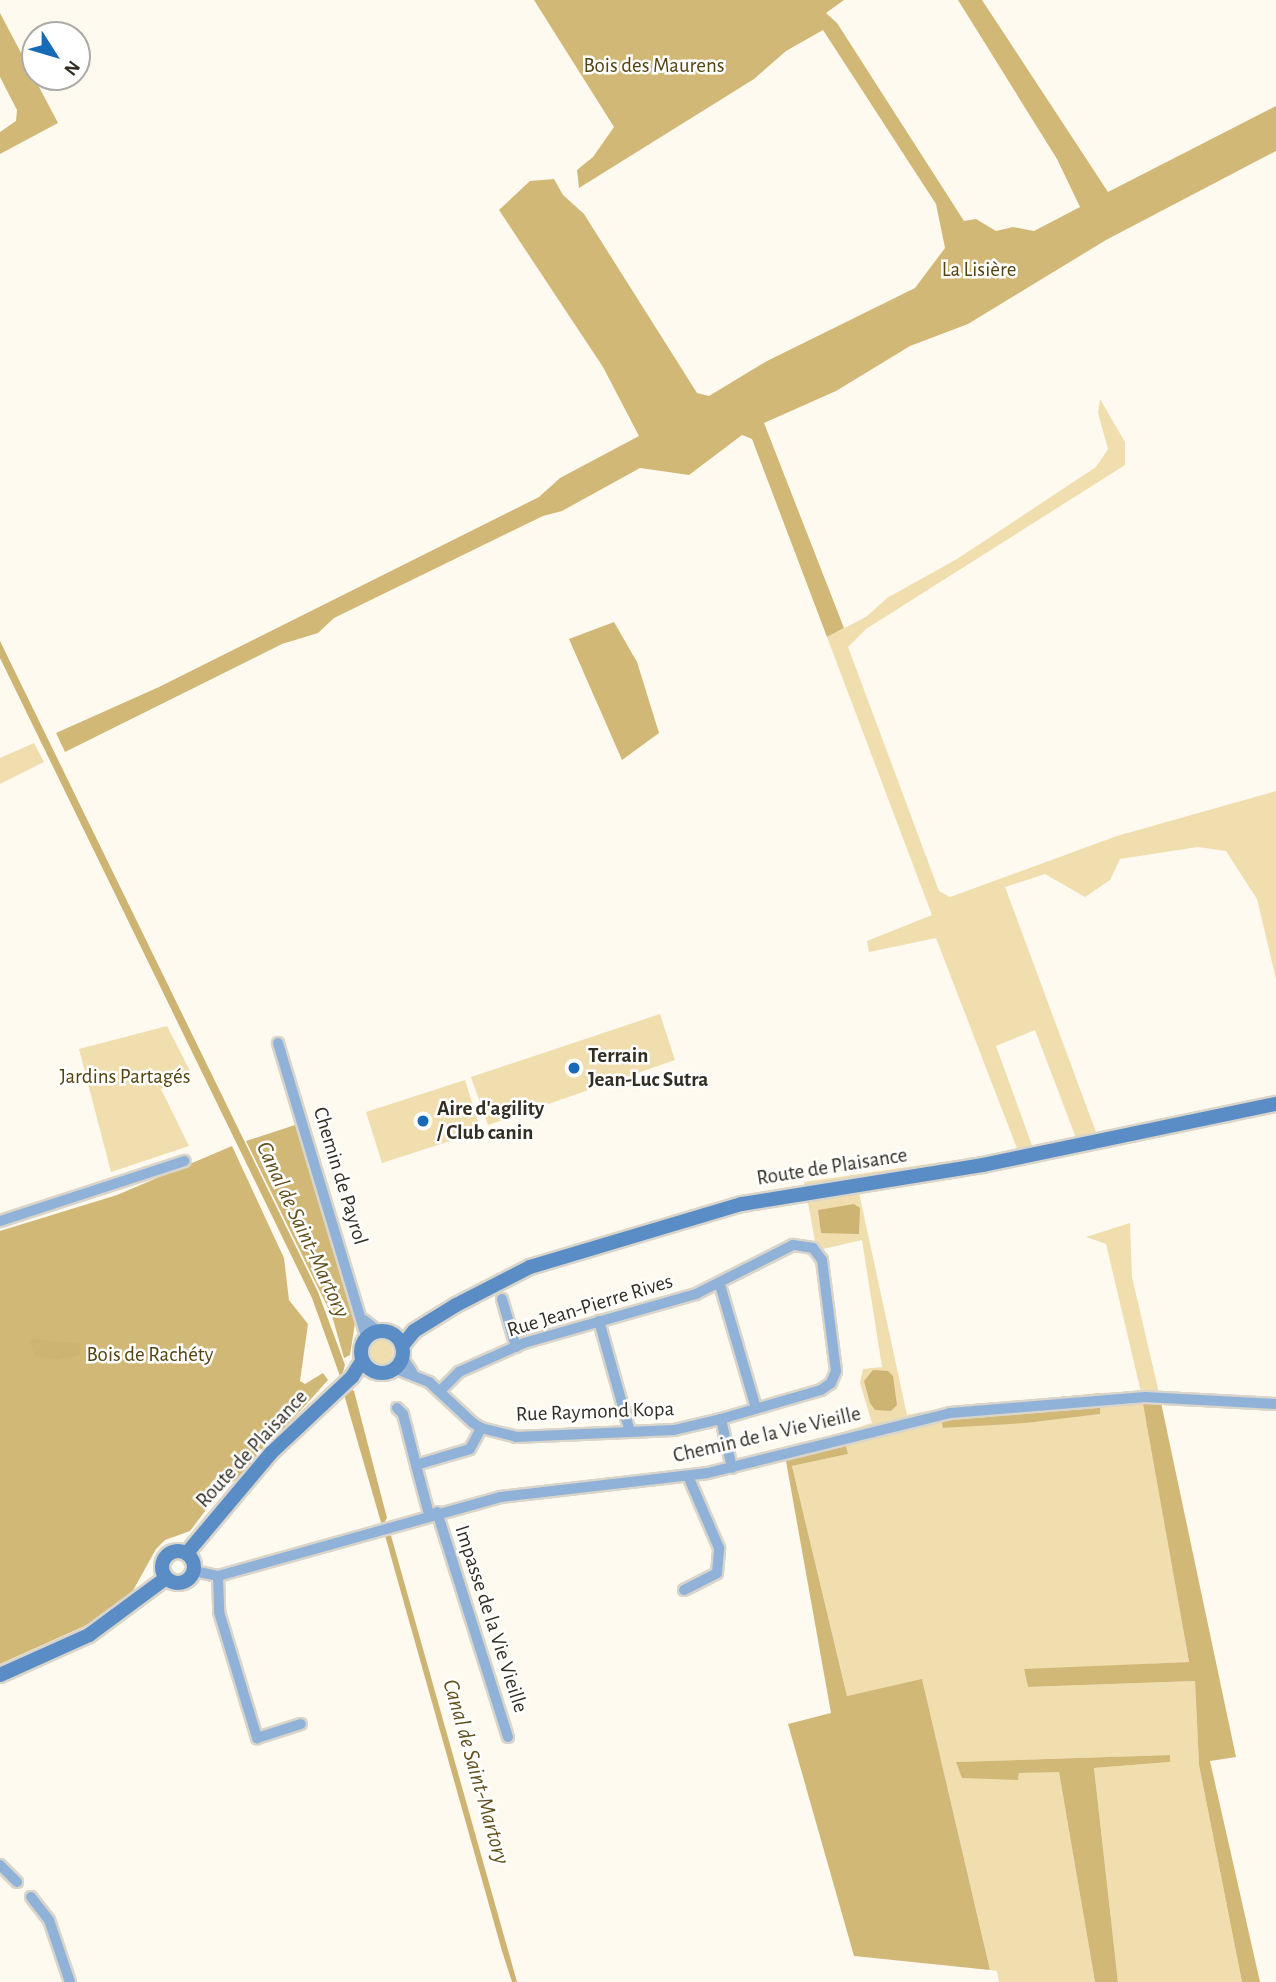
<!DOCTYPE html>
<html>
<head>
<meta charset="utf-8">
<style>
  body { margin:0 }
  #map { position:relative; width:1276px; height:1982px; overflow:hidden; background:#fffaef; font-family:"Alegreya Sans",sans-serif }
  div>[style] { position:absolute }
  .green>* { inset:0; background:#f0deaf }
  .round { border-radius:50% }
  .forest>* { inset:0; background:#d2b876 }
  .water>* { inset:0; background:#cdb472 }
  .roads { filter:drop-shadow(2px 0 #dad5ca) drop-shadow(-2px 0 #dad5ca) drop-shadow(0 2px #dad5ca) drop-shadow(0 -2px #dad5ca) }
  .street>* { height:10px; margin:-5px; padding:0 5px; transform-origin:5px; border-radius:5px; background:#90b2d8 }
  .secondary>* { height:14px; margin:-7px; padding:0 7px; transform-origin:7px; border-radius:7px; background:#5a8dc5 }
  .secondary>.ring { margin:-7px; padding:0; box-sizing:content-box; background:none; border:14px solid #5a8dc5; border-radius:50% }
  .dots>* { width:19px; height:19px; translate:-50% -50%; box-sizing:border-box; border:4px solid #fff; border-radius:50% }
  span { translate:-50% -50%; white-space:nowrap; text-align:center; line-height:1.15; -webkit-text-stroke:5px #fff; paint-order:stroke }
  .park-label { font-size:21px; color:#564410 }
  .poi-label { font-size:21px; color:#322e23; font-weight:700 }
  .left { translate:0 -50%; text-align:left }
  .street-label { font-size:21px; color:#322e23 }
  .water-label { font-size:23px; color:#62501d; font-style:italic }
  .north { position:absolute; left:21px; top:21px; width:70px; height:70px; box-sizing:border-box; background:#fff; border:2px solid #adaba7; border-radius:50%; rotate:127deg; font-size:19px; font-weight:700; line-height:28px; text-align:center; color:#322e23 }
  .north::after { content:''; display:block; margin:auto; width:24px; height:32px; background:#166ab8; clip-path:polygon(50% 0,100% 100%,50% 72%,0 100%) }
</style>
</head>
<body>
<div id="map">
  <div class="green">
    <i style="clip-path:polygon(1100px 399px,1125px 442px,1125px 465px,866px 629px,848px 647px,939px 891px,950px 897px,1117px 836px,1276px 791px,1276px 979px,1257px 899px,1226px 851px,1198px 847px,1120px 859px,1110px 880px,1085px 897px,1045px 874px,1005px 887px,1096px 1132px,1076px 1138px,1035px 1030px,996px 1046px,1038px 1162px,858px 1188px,907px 1415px,938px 1409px,943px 1428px,1100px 1414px,1101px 1393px,1141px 1392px,1106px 1244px,1086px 1237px,1130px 1223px,1132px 1277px,1159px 1393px,1142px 1393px,1189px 1662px,1024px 1670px,1029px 1687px,1195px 1681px,1199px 1765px,1242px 1982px,1118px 1982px,1094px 1768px,1170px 1762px,1169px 1755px,956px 1762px,1018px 1779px,1019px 1773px,1059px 1771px,1095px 1982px,999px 1982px,997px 1971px,990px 1970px,922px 1680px,847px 1696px,792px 1466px,848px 1454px,843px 1432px,872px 1423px,860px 1383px,863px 1369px,882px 1367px,862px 1240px,823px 1249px,815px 1241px,804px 1182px,1018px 1151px,936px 938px,869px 952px,867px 941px,932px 915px,827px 637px,866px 617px,887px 598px,957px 559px,1096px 467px,1108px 449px,1098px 413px)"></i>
    <i style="clip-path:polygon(34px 743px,44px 762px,0 784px,0 758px)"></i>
    <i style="clip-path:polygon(660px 1014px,675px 1060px,488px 1125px,471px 1077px)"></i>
    <i style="clip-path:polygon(167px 1026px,191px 1073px,161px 1089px,189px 1146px,111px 1172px,79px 1049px)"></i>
    <i style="clip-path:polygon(465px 1080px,481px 1131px,382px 1163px,366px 1112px)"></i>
    <i class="round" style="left:369px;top:1340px;width:24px;height:24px"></i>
  </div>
  <div class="forest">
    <i style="clip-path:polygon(534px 0,844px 0,826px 13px,837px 23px,964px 221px,976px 219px,996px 231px,1013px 227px,1034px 231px,1080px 207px,1057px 159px,958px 0,982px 0,1108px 192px,1276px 106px,1276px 151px,1106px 240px,968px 324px,910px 346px,836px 391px,764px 423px,844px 628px,827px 637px,752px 439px,742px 435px,689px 475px,640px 468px,562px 511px,543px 516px,334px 618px,318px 633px,282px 644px,65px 752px,56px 733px,159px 687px,539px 497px,560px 478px,639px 436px,603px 367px,499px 210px,530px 181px,554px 179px,563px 195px,584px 214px,697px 393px,709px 396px,767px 361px,915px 288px,945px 248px,936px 204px,823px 30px,786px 51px,754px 79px,579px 188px,577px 170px,593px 157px,614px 127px)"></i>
    <i style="clip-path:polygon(0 13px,58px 123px,0 154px,0 132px,16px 121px,17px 110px,0 77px)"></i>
    <i style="clip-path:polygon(614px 622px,637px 662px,659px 733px,622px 760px,569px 639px)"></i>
    <i style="clip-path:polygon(301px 1123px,357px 1310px,350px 1355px,344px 1358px,332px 1316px,246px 1141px)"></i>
    <i style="clip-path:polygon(232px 1146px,284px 1258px,289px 1300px,308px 1324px,300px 1381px,305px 1384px,323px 1373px,328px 1380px,244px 1474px,221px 1490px,190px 1531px,165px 1540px,156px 1549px,130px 1596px,87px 1625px,0 1664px,0 1231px,117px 1195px)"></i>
    <i style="clip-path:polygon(1141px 1392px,1159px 1393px,1236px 1757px,1210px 1761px,1260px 1982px,1242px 1982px,1199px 1765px,1195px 1681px,1028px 1687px,1024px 1669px,1189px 1662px)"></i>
    <i style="clip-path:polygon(1101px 1393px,1100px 1414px,1025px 1423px,943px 1428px,938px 1409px)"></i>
    <i style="clip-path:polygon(843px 1432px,848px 1454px,792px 1466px,847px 1696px,922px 1679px,990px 1970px,854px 1956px,788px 1724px,831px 1713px,784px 1450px)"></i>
    <i style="clip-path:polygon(1170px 1755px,1170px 1762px,1094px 1768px,1118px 1982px,1095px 1982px,1059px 1772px,1019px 1773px,1018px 1780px,962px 1778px,956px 1762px)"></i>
  </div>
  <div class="water">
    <i style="clip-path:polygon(0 641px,318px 1292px,345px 1365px,341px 1379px,312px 1298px,0 658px)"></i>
    <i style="clip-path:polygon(854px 1204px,860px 1208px,859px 1234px,821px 1233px,818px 1210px)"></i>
    <i style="clip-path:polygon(35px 1339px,81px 1344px,79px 1355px,56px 1360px,35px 1356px,30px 1342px)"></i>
    <i style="clip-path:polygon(873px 1370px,888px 1371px,893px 1376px,897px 1405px,891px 1411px,875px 1410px,870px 1403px,864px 1381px)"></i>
    <i style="clip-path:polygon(348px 1387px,354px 1391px,387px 1518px,382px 1526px,343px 1391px)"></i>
    <i style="clip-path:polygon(384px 1532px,390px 1532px,517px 1982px,512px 1982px,502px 1951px)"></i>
  </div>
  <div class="roads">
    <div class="street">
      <i style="left:278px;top:1043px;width:307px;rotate:73.3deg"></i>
      <i style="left:0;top:1221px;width:194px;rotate:-18deg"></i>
      <i style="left:720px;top:1285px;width:128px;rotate:73.7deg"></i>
      <i style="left:502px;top:1299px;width:50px;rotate:73.7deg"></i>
      <i style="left:364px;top:1320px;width:18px;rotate:38deg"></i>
      <i style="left:599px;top:1321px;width:115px;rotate:74.4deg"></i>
      <i style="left:402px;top:1357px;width:18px;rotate:56deg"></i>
      <i style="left:394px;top:1368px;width:38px;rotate:22deg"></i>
      <i style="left:429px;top:1382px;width:60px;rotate:43deg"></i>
      <i style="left:473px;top:1423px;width:9px;rotate:32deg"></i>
      <i style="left:481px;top:1428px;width:36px;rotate:14deg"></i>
      <i style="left:516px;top:1437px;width:158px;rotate:-2.5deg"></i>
      <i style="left:674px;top:1430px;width:48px;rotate:-13.2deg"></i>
      <i style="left:721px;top:1419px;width:104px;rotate:-16.2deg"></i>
      <i style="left:821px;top:1390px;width:12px;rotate:-35deg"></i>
      <i style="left:831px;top:1383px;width:13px;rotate:-67deg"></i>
      <i style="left:836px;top:1371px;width:112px;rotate:-97.2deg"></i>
      <i style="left:822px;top:1260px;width:15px;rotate:-127deg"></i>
      <i style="left:813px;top:1248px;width:20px;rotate:-171deg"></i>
      <i style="left:793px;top:1245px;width:109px;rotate:153.2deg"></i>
      <i style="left:696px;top:1294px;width:179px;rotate:164.1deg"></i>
      <i style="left:524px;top:1343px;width:71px;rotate:156deg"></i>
      <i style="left:459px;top:1372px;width:27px;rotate:135deg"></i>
      <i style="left:397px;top:1408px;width:8px;rotate:45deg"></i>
      <i style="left:403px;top:1414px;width:53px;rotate:75.7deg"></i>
      <i style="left:721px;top:1419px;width:50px;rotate:77.3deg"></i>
      <i style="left:437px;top:1512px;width:236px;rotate:72.5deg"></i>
      <i style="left:429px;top:1514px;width:51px;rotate:-104.9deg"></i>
      <i style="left:416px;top:1465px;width:56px;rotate:-16.5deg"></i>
      <i style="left:470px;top:1449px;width:24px;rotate:-62deg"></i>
      <i style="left:194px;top:1571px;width:25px;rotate:12deg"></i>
      <i style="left:218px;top:1576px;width:294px;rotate:-15.6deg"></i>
      <i style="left:501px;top:1497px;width:208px;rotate:-6.6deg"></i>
      <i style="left:708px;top:1473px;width:249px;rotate:-13.9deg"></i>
      <i style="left:950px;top:1413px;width:196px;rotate:-4.7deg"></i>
      <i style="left:1145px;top:1397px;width:131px;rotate:3.1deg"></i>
      <i style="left:218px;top:1576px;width:36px;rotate:88deg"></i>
      <i style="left:219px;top:1612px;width:132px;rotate:73.2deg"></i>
      <i style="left:257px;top:1738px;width:46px;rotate:-17.7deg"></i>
      <i style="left:684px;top:1590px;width:37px;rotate:-27deg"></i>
      <i style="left:717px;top:1573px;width:25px;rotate:-85deg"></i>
      <i style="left:719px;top:1548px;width:78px;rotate:-113.3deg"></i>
      <i style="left:0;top:1865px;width:24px;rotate:45deg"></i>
      <i style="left:31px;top:1897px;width:29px;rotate:52deg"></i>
      <i style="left:49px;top:1920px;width:65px;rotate:71.3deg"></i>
    </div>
    <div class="secondary">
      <i class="ring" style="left:361px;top:1331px;width:28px;height:28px"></i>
      <i style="left:402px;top:1346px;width:19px;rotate:-51deg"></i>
      <i style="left:414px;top:1331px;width:49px;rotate:-31.8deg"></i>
      <i style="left:456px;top:1305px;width:83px;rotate:-27.2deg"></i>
      <i style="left:530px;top:1267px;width:221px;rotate:-16.6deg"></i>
      <i style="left:742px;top:1204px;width:244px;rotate:-9.2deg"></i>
      <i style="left:983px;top:1165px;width:299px;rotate:-11.8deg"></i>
      <i class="ring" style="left:162px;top:1551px;width:18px;height:18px"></i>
      <i style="left:187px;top:1553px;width:131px;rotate:-50deg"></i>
      <i style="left:271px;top:1453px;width:111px;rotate:-43.2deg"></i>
      <i style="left:352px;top:1377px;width:19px;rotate:-58deg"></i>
      <i style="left:0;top:1675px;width:98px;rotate:-24.2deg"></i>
      <i style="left:89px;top:1635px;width:96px;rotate:-36.5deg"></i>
    </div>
  </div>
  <div class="dots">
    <i style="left:574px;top:1068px;background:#166ab8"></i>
    <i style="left:423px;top:1121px;background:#166ab8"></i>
  </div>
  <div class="park-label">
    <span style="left:654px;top:66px">Bois des Maurens</span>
    <span style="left:979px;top:270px">La Lisière</span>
    <span style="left:125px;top:1077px">Jardins Partagés</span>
    <span style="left:150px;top:1355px">Bois de Rachéty</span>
  </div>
  <div class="poi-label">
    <span class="left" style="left:588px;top:1068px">Terrain<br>Jean-Luc Sutra</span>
    <span class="left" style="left:437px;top:1121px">Aire d'agility<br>/ Club canin</span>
  </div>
  <div class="street-label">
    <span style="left:832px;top:1167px;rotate:-9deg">Route de Plaisance</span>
    <span style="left:340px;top:1176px;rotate:73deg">Chemin de Payrol</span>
    <span style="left:590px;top:1306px;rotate:-17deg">Rue Jean-Pierre Rives</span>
    <span style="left:595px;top:1412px;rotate:-2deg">Rue Raymond Kopa</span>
    <span style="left:767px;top:1435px;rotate:-13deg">Chemin de la Vie Vieille</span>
    <span style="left:252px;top:1449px;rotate:-47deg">Route de Plaisance</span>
    <span style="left:491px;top:1619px;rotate:72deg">Impasse de la Vie Vieille</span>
  </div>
  <div class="water-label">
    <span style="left:302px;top:1230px;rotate:65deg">Canal de Saint-Martory</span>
    <span style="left:475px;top:1772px;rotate:74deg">Canal de Saint-Martory</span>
  </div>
  <div class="north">N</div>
</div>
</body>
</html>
